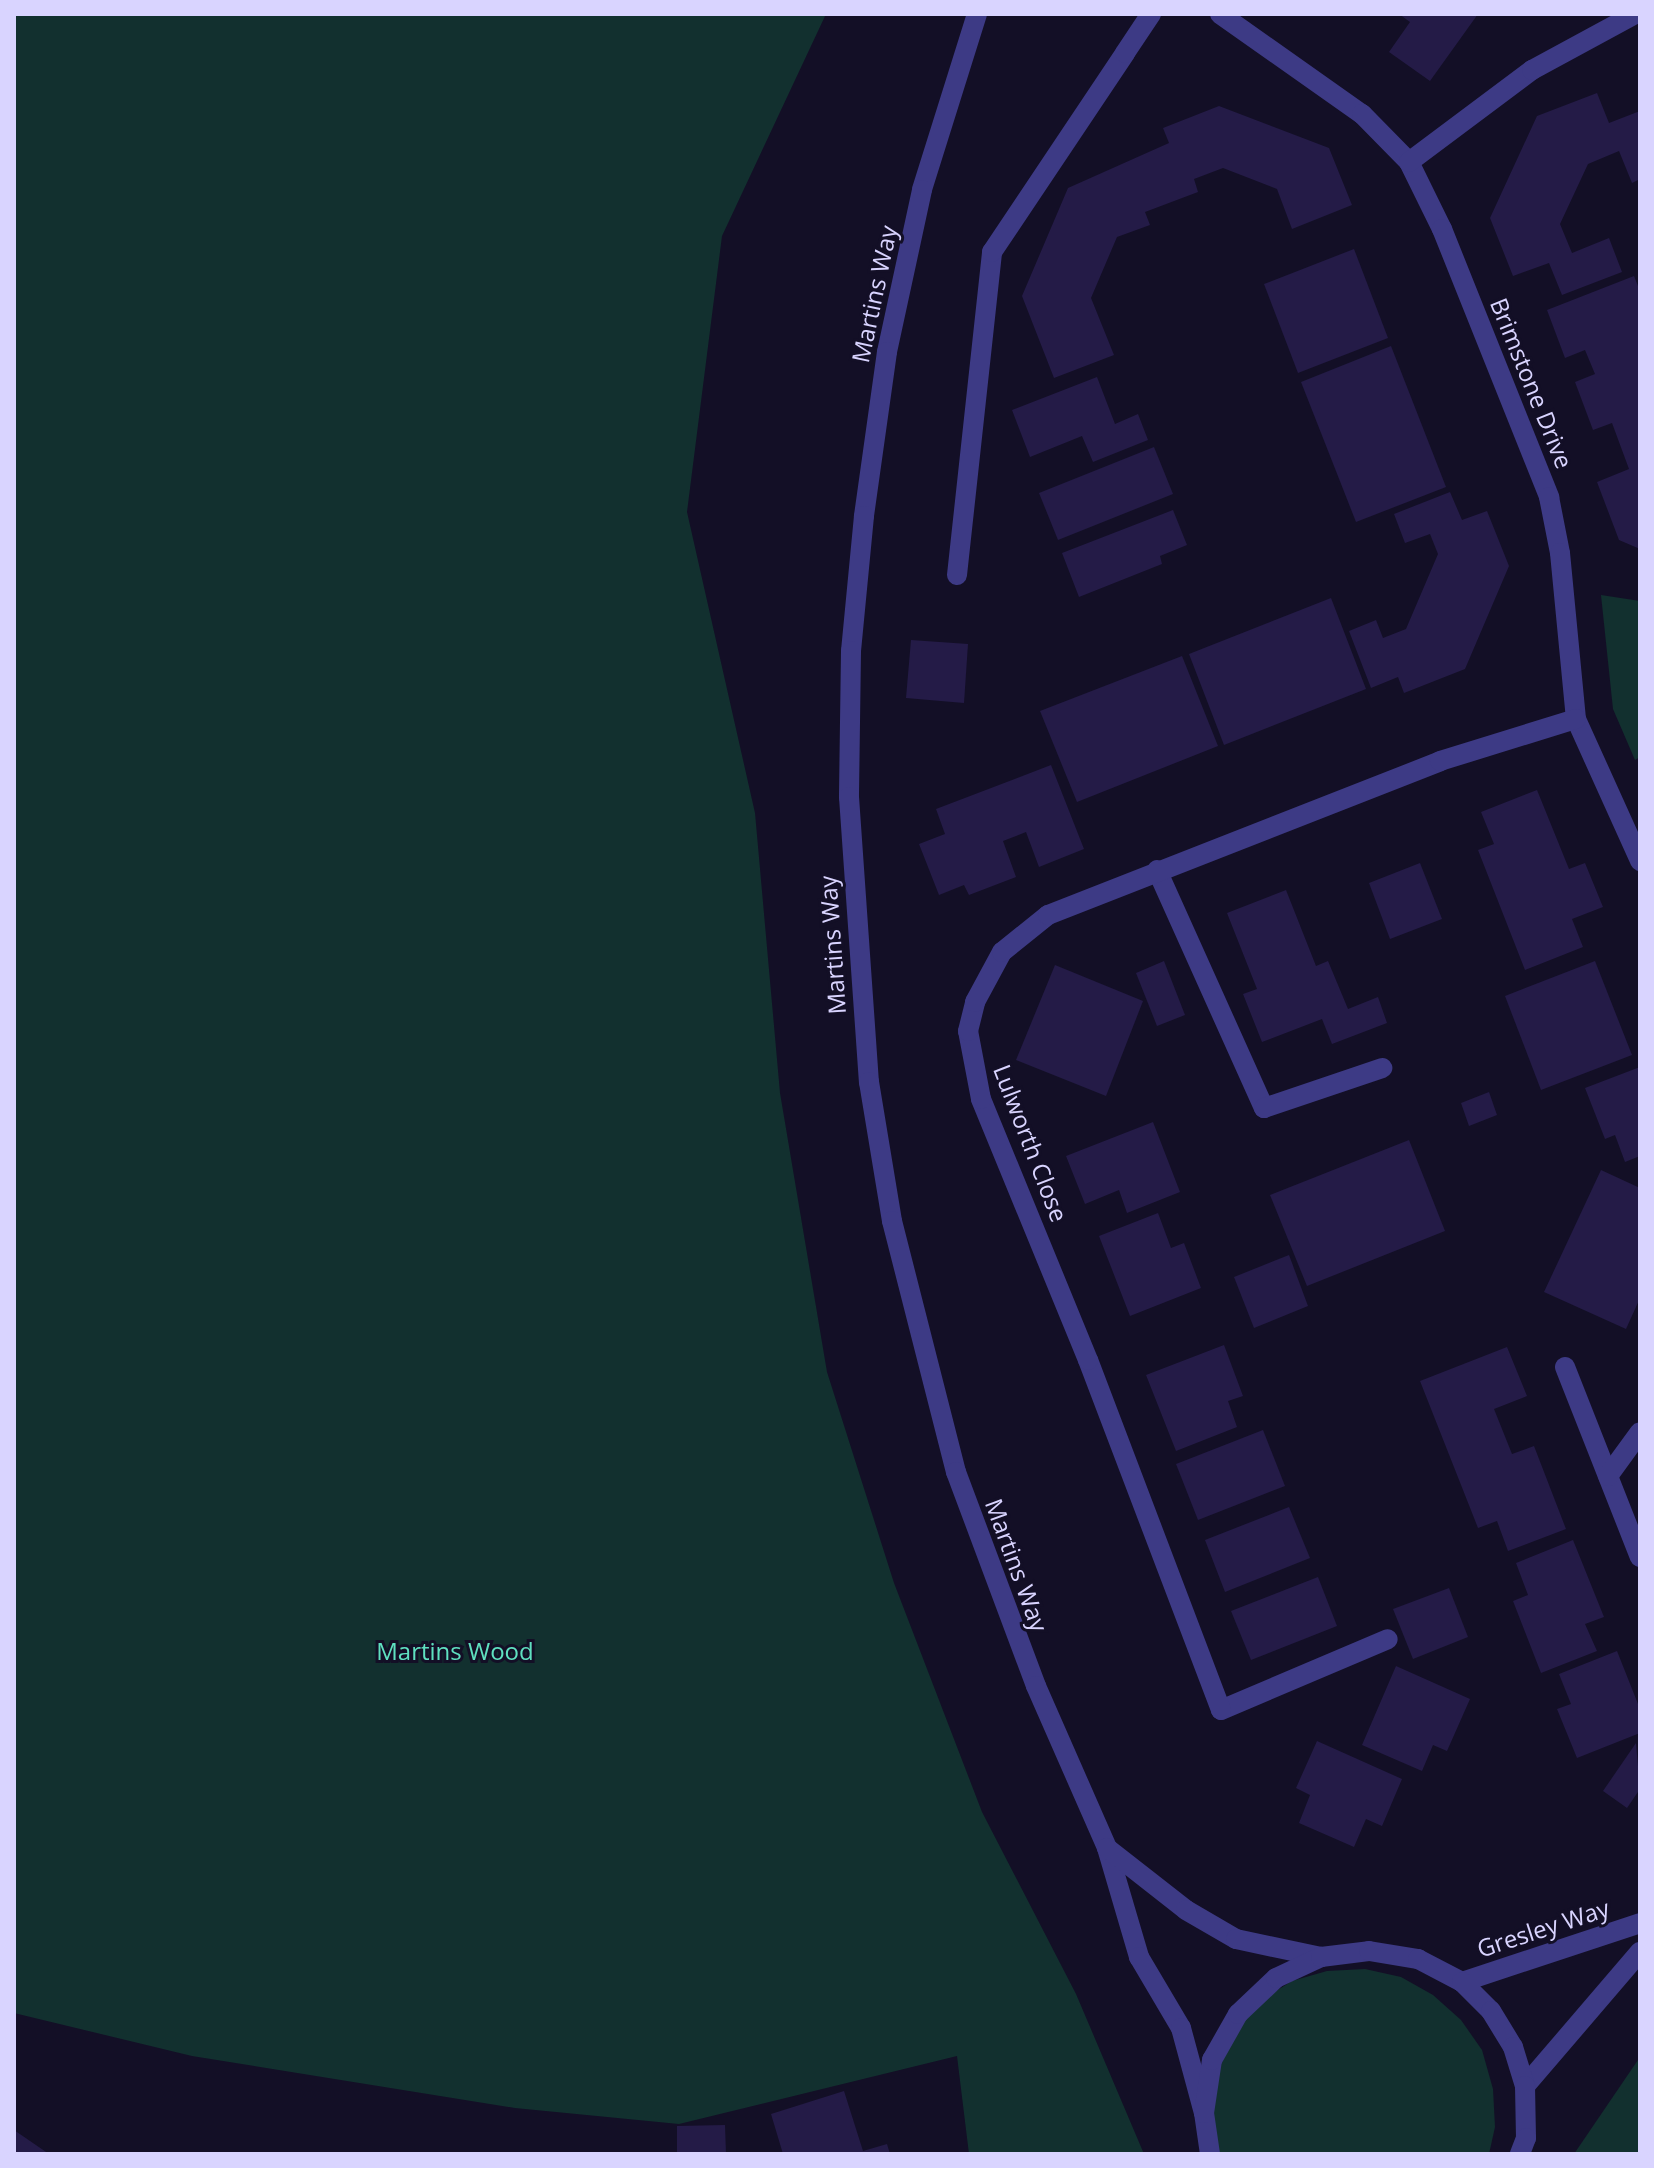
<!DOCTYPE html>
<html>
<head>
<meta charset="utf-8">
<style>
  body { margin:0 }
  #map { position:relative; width:1654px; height:2168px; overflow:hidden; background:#130f26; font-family:"Open Sans",sans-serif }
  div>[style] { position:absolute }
  .green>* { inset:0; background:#12302f }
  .building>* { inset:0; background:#241b47 }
  .service>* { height:20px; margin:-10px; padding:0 10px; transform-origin:10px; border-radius:10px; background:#3d3a85 }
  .minor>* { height:20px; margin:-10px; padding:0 10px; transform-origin:10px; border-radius:10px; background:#3d3a85 }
  .tertiary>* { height:20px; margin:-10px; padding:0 10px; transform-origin:10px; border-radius:10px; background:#3d3a85 }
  span { translate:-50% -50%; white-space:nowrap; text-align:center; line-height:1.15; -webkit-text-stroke:6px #130f26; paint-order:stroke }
  .street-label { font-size:24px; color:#d9d4ff }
  .park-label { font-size:24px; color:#5fe0c0 }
  .frame { position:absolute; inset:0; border:16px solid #d9d4ff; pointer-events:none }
</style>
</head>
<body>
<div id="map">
  <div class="green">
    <i style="clip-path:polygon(14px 14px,826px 14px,722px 236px,687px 512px,755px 813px,780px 1093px,827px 1372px,894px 1583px,982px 1812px,1076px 1994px,1144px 2154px,969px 2154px,957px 2056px,679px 2124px,515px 2108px,192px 2056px,14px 2013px)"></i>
    <i style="clip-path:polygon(1601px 595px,1640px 601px,1640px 757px,1635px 760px,1613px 709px)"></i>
    <i style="clip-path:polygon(1365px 1969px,1401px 1977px,1433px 1995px,1461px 2020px,1482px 2050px,1493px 2089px,1495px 2127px,1489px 2154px,1214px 2154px,1208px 2096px,1236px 2028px,1260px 2001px,1292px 1981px,1327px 1971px)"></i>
    <i style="clip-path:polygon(1640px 2057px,1640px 2154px,1574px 2154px)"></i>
  </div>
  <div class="building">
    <i style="clip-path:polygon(1399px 14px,1478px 14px,1430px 81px,1389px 52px,1410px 22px)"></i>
    <i style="clip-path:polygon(1597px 93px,1609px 123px,1640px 111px,1640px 179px,1632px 183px,1619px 151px,1588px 164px,1560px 224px,1572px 253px,1609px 238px,1622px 272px,1562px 295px,1549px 263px,1513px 276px,1490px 218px,1537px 116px)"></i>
    <i style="clip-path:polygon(1219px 106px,1329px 148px,1352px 205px,1292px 229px,1277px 189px,1223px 168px,1194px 179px,1198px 192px,1145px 212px,1150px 225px,1117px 237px,1091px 298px,1114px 355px,1054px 378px,1022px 296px,1068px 188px,1169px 143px,1163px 128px)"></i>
    <i style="clip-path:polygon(1354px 249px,1388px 338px,1298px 373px,1264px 284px)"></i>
    <i style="clip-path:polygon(1634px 276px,1640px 291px,1640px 549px,1619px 540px,1597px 482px,1629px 469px,1612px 423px,1593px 430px,1575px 382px,1595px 374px,1585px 350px,1565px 358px,1547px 310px)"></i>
    <i style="clip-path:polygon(1391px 346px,1446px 487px,1356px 522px,1301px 382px)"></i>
    <i style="clip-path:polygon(1097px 377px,1115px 424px,1138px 414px,1148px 440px,1093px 462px,1082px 436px,1030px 457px,1012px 410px)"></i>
    <i style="clip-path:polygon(1154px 447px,1173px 494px,1058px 540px,1039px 493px)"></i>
    <i style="clip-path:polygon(1450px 492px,1462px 520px,1487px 511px,1509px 566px,1465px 669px,1404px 693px,1398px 677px,1371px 688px,1349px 631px,1376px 620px,1383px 638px,1406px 629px,1438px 554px,1430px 534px,1405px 543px,1394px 514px)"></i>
    <i style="clip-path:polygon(1173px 510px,1187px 545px,1160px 556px,1162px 564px,1079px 597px,1062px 553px)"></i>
    <i style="clip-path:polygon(1331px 598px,1366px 689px,1224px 745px,1189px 654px)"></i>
    <i style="clip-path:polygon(911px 640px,968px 644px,964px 703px,906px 698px)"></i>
    <i style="clip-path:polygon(1182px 656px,1218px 746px,1077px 802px,1040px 711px)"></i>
    <i style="clip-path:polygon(1051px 765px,1084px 849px,1039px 867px,1026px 832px,1003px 841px,1016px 877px,969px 895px,964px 885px,939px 895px,919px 844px,945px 834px,936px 809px)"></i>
    <i style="clip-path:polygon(1537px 790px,1569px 869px,1585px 863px,1603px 907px,1572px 919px,1583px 947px,1525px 970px,1478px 850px,1494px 844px,1481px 812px)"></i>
    <i style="clip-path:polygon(1420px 863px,1442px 919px,1390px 939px,1369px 883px)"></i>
    <i style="clip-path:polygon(1286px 890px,1316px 966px,1328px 961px,1348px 1009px,1378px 997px,1387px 1023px,1332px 1044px,1322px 1019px,1262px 1042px,1243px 994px,1257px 989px,1227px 913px)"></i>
    <i style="clip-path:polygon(1164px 961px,1185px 1015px,1157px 1026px,1136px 973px)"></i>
    <i style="clip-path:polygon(1595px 961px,1632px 1055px,1541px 1090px,1505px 996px)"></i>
    <i style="clip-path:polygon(1055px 965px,1143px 1001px,1106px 1096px,1016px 1060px)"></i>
    <i style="clip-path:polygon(1640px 1067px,1640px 1156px,1625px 1162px,1615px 1135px,1605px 1139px,1585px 1088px)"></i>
    <i style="clip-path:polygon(1489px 1092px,1497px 1115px,1469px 1126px,1461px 1103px)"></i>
    <i style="clip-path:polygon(1153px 1122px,1180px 1192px,1127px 1213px,1119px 1190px,1085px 1204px,1066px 1156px)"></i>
    <i style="clip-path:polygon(1409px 1140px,1445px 1231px,1307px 1286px,1270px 1195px)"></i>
    <i style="clip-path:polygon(1601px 1170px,1640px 1188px,1640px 1298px,1626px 1329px,1544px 1292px)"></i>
    <i style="clip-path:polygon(1158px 1213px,1171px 1248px,1184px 1243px,1201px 1288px,1130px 1316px,1099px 1236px)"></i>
    <i style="clip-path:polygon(1289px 1255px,1308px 1306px,1254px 1328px,1234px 1277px)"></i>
    <i style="clip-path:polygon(1224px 1345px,1243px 1396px,1228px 1401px,1237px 1427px,1176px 1451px,1146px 1375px)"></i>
    <i style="clip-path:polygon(1507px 1347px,1527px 1396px,1494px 1409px,1512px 1454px,1534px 1446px,1566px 1529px,1508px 1551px,1497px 1521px,1478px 1528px,1420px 1381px)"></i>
    <i style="clip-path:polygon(1263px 1430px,1285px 1486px,1198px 1520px,1176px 1464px)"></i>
    <i style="clip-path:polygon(1289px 1507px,1310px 1558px,1225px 1592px,1205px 1540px)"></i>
    <i style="clip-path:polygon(1573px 1540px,1604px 1617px,1585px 1624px,1597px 1651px,1541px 1673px,1513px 1601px,1528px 1595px,1516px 1563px)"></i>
    <i style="clip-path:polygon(1318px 1577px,1337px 1626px,1251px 1660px,1231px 1611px)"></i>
    <i style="clip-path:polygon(1449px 1588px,1468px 1637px,1413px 1659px,1393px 1609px)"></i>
    <i style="clip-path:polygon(1617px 1651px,1640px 1709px,1640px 1733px,1577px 1758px,1557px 1709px,1571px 1704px,1559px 1674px)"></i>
    <i style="clip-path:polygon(1396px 1666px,1470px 1699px,1447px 1751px,1433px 1745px,1422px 1771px,1362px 1745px)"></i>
    <i style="clip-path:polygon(1317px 1741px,1402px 1779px,1382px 1826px,1366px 1819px,1354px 1847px,1299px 1823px,1310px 1795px,1296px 1788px)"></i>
    <i style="clip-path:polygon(1636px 1743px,1640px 1789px,1627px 1808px,1603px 1791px)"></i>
    <i style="clip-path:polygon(844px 2091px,863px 2151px,887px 2144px,890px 2154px,783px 2154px,771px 2114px)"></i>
    <i style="clip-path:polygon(725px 2125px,726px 2154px,677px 2154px,677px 2126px)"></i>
    <i style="clip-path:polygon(14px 2130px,49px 2154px,14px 2154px)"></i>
  </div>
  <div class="service">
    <i style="left:957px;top:575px;width:325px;rotate:-83.8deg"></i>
    <i style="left:992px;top:252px;width:239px;rotate:-56.2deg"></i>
    <i style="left:1157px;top:870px;width:261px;rotate:65.8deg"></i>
    <i style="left:1264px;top:1108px;width:125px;rotate:-18.7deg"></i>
    <i style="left:1565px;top:1367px;width:204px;rotate:68.5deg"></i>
    <i style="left:1608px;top:1476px;width:54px;rotate:-54deg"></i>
    <i style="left:1221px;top:1710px;width:181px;rotate:-23deg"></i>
  </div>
  <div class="minor">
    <i style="left:1220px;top:14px;width:174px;rotate:35.2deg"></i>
    <i style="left:1362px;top:114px;width:67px;rotate:45.6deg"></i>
    <i style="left:1409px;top:162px;width:75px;rotate:63.8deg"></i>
    <i style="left:1442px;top:229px;width:289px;rotate:68.2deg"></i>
    <i style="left:1549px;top:497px;width:57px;rotate:78.9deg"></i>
    <i style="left:1560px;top:553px;width:167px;rotate:84.5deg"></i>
    <i style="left:1576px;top:719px;width:156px;rotate:65.7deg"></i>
    <i style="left:1125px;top:53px;width:47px;rotate:-56.3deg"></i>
    <i style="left:1409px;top:162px;width:154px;rotate:-36.8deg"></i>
    <i style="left:1532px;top:70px;width:117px;rotate:-28.5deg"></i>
    <i style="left:1221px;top:1710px;width:374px;rotate:-110.8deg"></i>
    <i style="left:1088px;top:1360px;width:282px;rotate:-112.3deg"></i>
    <i style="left:981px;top:1099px;width:69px;rotate:-100.8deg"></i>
    <i style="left:968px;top:1031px;width:30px;rotate:-76deg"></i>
    <i style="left:975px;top:1002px;width:57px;rotate:-61.6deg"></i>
    <i style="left:1002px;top:952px;width:59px;rotate:-38.8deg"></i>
    <i style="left:1048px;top:915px;width:421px;rotate:-21.4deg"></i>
    <i style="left:1440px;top:761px;width:142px;rotate:-17.2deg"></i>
  </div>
  <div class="tertiary">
    <i style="left:977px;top:14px;width:184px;rotate:107.4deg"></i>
    <i style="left:922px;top:190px;width:166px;rotate:102.2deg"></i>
    <i style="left:887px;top:352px;width:166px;rotate:98deg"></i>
    <i style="left:864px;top:516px;width:136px;rotate:95.5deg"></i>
    <i style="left:851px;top:651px;width:146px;rotate:90.8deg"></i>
    <i style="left:849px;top:797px;width:286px;rotate:86deg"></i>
    <i style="left:869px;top:1082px;width:141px;rotate:80.6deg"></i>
    <i style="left:892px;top:1221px;width:259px;rotate:75.7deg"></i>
    <i style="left:956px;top:1472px;width:228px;rotate:69.5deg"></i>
    <i style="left:1036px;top:1686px;width:177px;rotate:66.3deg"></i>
    <i style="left:1107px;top:1848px;width:114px;rotate:73.6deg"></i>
    <i style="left:1139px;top:1957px;width:82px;rotate:59.4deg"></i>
    <i style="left:1181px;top:2028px;width:88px;rotate:74.9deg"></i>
    <i style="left:1107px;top:1848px;width:100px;rotate:38.1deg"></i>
    <i style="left:1186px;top:1910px;width:58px;rotate:30.1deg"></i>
    <i style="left:1236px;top:1939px;width:87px;rotate:12deg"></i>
    <i style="left:1462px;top:1982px;width:188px;rotate:-18.3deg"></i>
    <i style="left:1525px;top:2086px;width:177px;rotate:-49.4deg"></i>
    <i style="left:1210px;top:2154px;width:41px;rotate:-98.3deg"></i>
    <i style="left:1204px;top:2113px;width:54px;rotate:-81.4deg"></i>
    <i style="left:1212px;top:2060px;width:53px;rotate:-60.5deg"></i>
    <i style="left:1238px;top:2014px;width:52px;rotate:-43.5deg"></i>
    <i style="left:1276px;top:1978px;width:50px;rotate:-25deg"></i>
    <i style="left:1321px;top:1957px;width:48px;rotate:-7.1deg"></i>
    <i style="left:1369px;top:1951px;width:50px;rotate:9.3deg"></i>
    <i style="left:1418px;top:1959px;width:50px;rotate:27.6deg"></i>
    <i style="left:1462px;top:1982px;width:41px;rotate:45deg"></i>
    <i style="left:1491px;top:2011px;width:42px;rotate:58.6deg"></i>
    <i style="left:1513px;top:2047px;width:41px;rotate:72.9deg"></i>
    <i style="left:1525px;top:2086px;width:52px;rotate:88.9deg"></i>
    <i style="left:1526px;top:2138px;width:17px;rotate:111deg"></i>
  </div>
  <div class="street-label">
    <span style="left:874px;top:294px;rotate:-78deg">Martins Way</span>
    <span style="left:1532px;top:383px;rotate:68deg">Brimstone Drive</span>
    <span style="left:832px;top:945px;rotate:-94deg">Martins Way</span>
    <span style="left:1031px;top:1143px;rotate:69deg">Lulworth Close</span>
    <span style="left:1017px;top:1565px;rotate:70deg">Martins Way</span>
    <span style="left:1543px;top:1928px;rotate:-18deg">Gresley Way</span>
  </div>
  <div class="park-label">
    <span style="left:455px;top:1651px">Martins Wood</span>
  </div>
  <div class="frame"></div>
</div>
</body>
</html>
